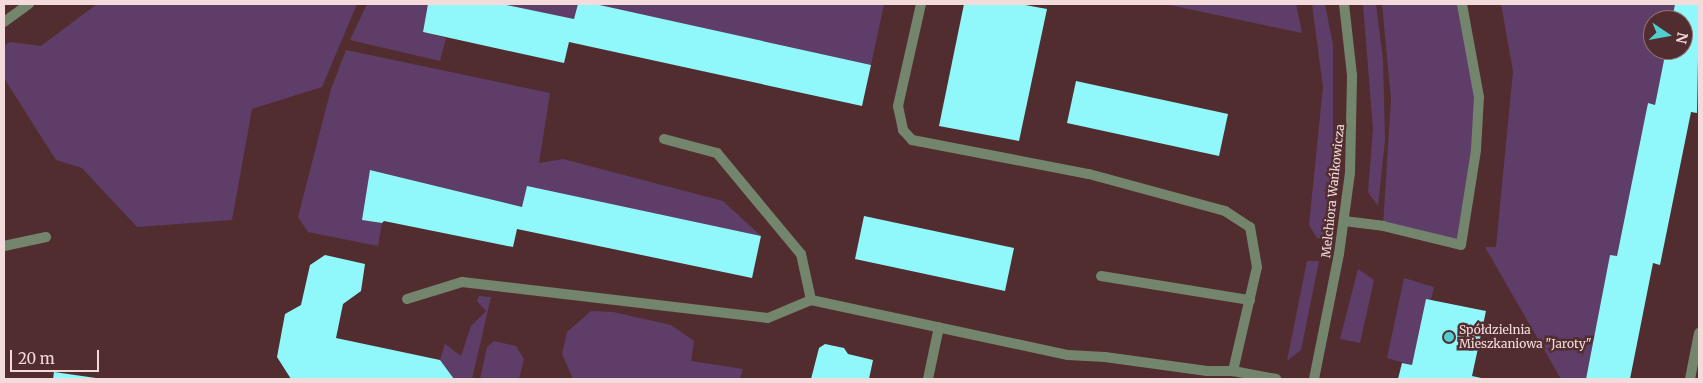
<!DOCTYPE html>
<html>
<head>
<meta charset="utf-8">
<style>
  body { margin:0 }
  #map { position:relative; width:1703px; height:383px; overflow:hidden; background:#522d2f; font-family:Merriweather,serif }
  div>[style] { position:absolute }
  .green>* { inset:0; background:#5e3e69 }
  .building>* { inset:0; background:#90f7fa }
  .lane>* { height:10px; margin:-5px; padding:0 5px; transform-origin:5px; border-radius:5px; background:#73866d }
  .street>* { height:10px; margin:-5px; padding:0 5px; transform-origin:5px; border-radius:5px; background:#73866d }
  .dots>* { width:14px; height:14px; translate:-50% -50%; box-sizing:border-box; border:2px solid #522d2f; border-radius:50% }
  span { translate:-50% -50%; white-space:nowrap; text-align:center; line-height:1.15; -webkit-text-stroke:5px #522d2f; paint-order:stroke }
  .street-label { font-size:12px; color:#f3dbdb }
  .poi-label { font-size:12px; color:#f3dbdb }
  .left { translate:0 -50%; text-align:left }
  .frame { position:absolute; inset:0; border:5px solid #f3dbdb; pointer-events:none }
  .north { position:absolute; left:1643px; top:10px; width:50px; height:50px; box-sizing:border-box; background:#522d2f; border:1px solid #927374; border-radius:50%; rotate:102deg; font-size:14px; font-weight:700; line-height:20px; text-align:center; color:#f3dbdb }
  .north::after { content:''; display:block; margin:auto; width:18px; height:22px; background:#52cdd0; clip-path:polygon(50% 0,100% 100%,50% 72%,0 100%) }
  .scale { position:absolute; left:10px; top:350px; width:89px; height:22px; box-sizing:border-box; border:2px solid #f3dbdb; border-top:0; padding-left:6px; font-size:15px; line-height:18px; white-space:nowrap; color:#f3dbdb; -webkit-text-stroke:4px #522d2f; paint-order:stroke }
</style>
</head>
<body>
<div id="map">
  <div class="green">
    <i style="clip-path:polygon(97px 4px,357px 4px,322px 87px,252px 109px,232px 220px,137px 227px,82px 168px,56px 160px,4px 78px,4px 46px,10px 42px,41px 46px)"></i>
    <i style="clip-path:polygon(367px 4px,428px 4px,423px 32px,446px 38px,440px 61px,350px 40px)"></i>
    <i style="clip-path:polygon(502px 4px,578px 4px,574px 19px)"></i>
    <i style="clip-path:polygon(595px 4px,884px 4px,871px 65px)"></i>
    <i style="clip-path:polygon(1165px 4px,1296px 4px,1302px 33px)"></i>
    <i style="clip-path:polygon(1312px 4px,1325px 4px,1333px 45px,1333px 156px,1323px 239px,1317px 238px,1309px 225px,1323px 87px)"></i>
    <i style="clip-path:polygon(1363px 4px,1376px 4px,1383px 60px,1385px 140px,1378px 206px,1368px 192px,1373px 129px)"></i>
    <i style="clip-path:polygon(1382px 4px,1462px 4px,1479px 97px,1461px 245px,1383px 226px,1391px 99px)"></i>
    <i style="clip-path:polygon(1501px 4px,1675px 4px,1672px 20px,1653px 20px,1653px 50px,1666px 50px,1655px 105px,1648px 104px,1617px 256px,1610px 255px,1586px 379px,1561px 379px,1485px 247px,1496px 247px,1513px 71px)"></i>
    <i style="clip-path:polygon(346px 50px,550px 93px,539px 163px,563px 159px,723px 201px,761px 236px,527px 187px,522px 207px,371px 170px,363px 220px,382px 223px,378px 246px,308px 232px,298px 217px,331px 89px)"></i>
    <i style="clip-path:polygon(1307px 261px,1319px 261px,1301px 350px,1287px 361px)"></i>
    <i style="clip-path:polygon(1358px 269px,1374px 280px,1360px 343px,1340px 339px)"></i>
    <i style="clip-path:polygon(1404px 278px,1434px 287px,1431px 300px,1426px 299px,1412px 365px,1387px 358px)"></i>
    <i style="clip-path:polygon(479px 296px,491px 297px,472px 379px,454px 379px,440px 360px,445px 344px,461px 356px,471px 326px,486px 311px,477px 301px)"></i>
    <i style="clip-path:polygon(591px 311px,613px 312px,671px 325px,694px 341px,691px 361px,743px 369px,740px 379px,573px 379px,562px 354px,567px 332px)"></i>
    <i style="clip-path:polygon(494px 341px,516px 346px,524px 359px,519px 379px,480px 379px,487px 347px)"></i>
  </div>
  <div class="building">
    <i style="clip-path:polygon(428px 4px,502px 4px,574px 19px,578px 4px,595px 4px,871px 65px,862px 106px,569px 42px,564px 63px,423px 32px)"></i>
    <i style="clip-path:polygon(964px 4px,1020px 4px,1047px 9px,1019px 141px,939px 126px)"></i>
    <i style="clip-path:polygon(1675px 4px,1699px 4px,1697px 113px,1691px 112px,1660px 265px,1653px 263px,1630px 379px,1586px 379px,1610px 255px,1617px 256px,1648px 103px,1655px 105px,1666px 50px,1683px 50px,1683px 20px,1672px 20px)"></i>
    <i style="clip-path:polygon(1076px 81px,1228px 114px,1219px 156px,1067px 123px)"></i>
    <i style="clip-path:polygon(370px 170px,522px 207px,527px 186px,761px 236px,752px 278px,517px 229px,513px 247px,384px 221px,382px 223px,362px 220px)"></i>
    <i style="clip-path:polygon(864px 216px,1014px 248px,1005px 291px,855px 259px)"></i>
    <i style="clip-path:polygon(325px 255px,365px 264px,361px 291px,343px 304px,336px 338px,440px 360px,454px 379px,291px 379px,277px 357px,285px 314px,301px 305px,310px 265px)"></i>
    <i style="clip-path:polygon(1426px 299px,1486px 311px,1472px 376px,1486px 379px,1398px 379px,1402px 363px,1412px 365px)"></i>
    <i style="clip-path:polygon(825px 344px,844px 348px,848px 354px,873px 360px,869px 379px,811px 379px,819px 348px)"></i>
    <i style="clip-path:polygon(54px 372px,96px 378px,96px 379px,53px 379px)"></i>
  </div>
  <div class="lane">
    <i style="left:921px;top:4px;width:105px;rotate:102.7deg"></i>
    <i style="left:898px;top:106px;width:25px;rotate:78deg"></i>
    <i style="left:903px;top:130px;width:13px;rotate:48deg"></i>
    <i style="left:912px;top:140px;width:180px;rotate:10.9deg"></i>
    <i style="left:1089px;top:174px;width:141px;rotate:15.2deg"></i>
    <i style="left:1225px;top:211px;width:30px;rotate:33deg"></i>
    <i style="left:1250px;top:227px;width:41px;rotate:80.1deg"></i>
    <i style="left:1257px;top:267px;width:107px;rotate:103deg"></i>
    <i style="left:664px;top:139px;width:55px;rotate:14.8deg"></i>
    <i style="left:717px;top:153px;width:131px;rotate:50.3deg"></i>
    <i style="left:801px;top:254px;width:47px;rotate:77.7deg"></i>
    <i style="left:1344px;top:221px;width:39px;rotate:7deg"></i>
    <i style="left:1383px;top:226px;width:80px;rotate:13.7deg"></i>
    <i style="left:1461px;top:245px;width:96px;rotate:-81deg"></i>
    <i style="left:1476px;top:150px;width:53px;rotate:-86.8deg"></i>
    <i style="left:1479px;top:97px;width:95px;rotate:-100.4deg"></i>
    <i style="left:4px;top:246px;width:43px;rotate:-12.1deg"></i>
    <i style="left:1101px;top:276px;width:151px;rotate:9.2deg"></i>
    <i style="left:407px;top:299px;width:58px;rotate:-17.2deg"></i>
    <i style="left:462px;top:282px;width:308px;rotate:6.7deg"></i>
    <i style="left:768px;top:318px;width:47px;rotate:-22.7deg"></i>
    <i style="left:811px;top:300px;width:263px;rotate:12.1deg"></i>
    <i style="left:1068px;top:355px;width:37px;rotate:3deg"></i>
    <i style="left:1105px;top:357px;width:103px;rotate:7.8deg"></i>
    <i style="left:1207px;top:371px;width:26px"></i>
    <i style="left:1233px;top:371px;width:44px;rotate:10.5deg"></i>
    <i style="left:928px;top:379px;width:53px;rotate:-78.1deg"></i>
    <i style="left:1690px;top:379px;width:47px;rotate:-78.9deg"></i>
  </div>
  <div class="street">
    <i style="left:4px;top:22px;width:31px;rotate:-36deg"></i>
    <i style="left:1314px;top:379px;width:127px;rotate:-78.7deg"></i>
    <i style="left:1339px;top:254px;width:82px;rotate:-82.3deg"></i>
    <i style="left:1350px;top:173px;width:98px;rotate:-88.8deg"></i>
    <i style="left:1352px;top:75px;width:71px;rotate:-96.4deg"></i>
  </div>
  <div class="dots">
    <i style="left:1449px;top:337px;background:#52cdd0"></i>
  </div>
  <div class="street-label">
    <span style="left:1333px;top:191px;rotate:-84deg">Melchiora Wańkowicza</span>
  </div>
  <div class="poi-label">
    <span class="left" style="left:1459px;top:337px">Spółdzielnia<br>Mieszkaniowa "Jaroty"</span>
  </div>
  <div class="frame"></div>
  <div class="north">N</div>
  <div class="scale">20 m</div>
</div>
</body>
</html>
